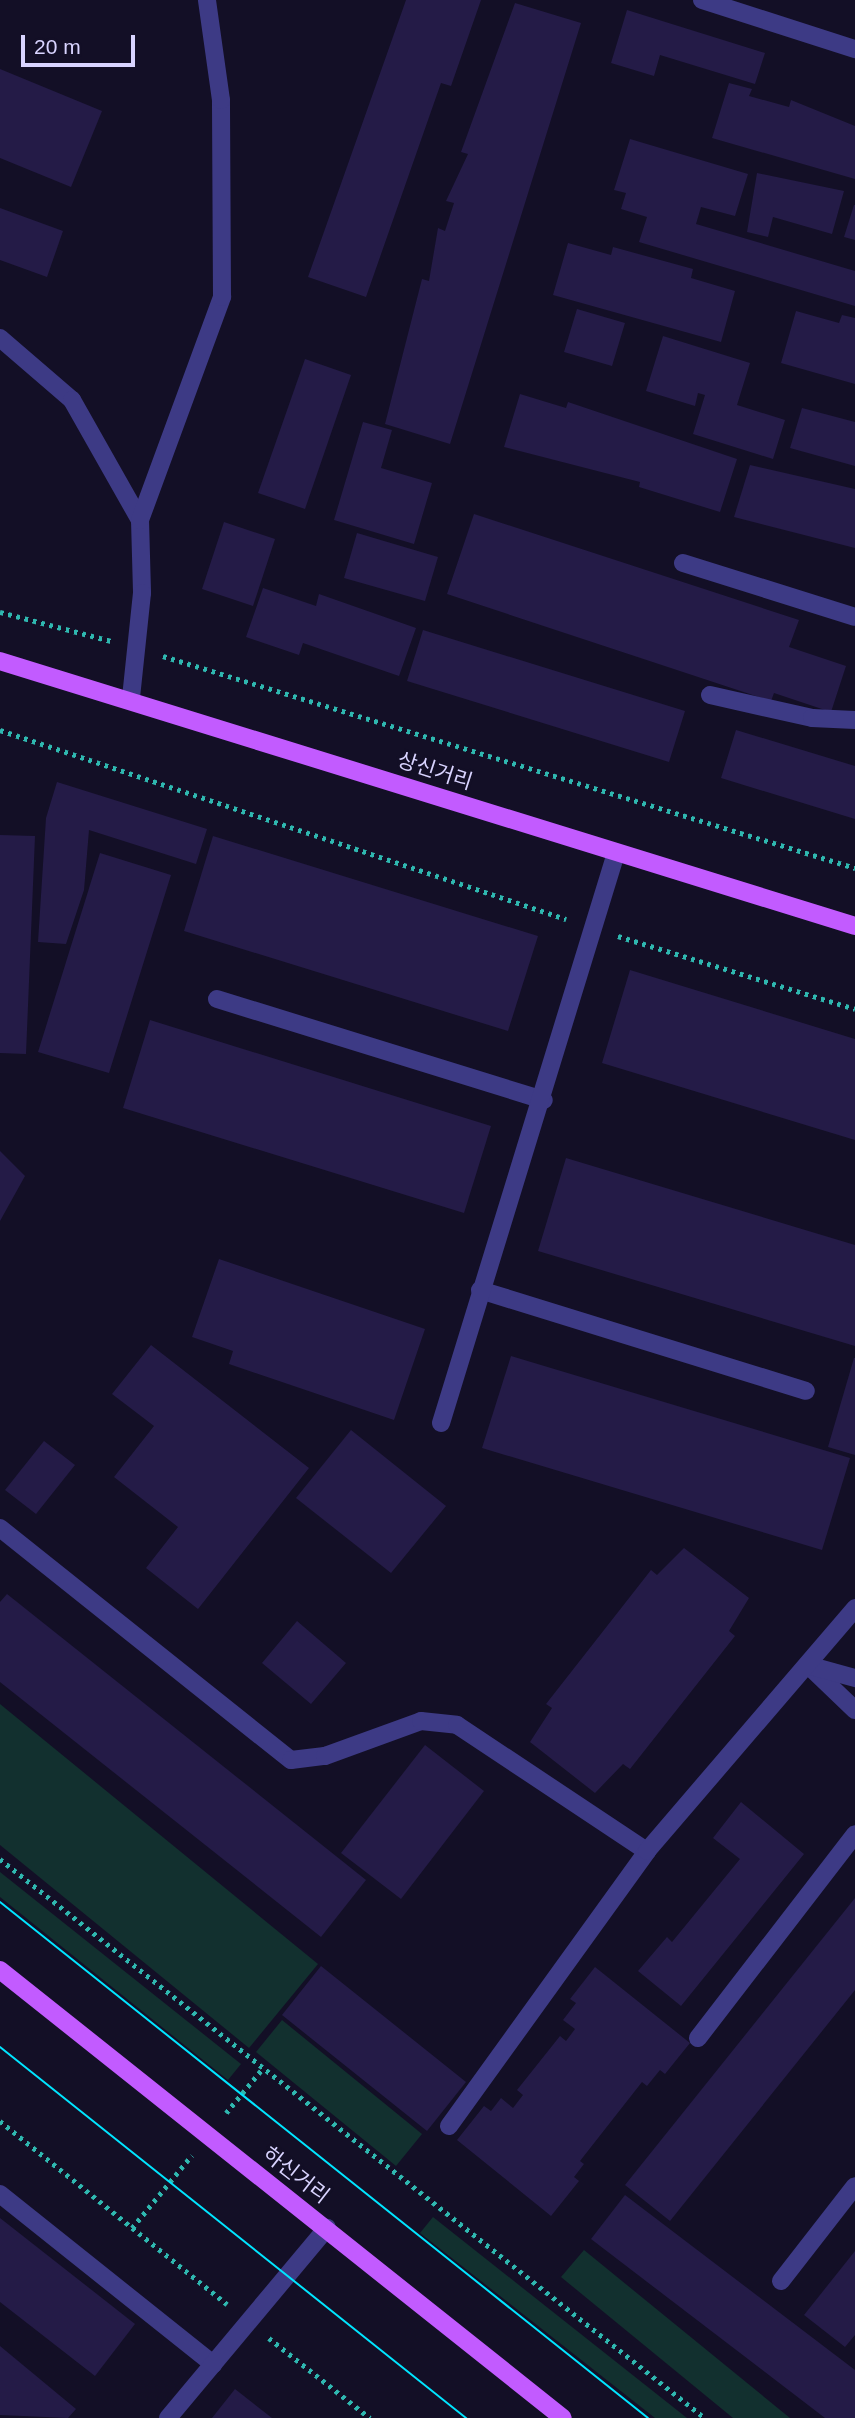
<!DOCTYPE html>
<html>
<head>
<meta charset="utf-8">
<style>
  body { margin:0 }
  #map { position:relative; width:855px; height:2418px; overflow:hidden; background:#130f26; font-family:Helvetica,"Noto Sans KR",sans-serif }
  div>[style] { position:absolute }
  .green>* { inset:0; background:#12302f }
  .building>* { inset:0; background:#241b47 }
  .path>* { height:4.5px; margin-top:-2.25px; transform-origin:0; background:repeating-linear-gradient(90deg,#2fb8b0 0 3.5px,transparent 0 8.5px) }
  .minor>* { height:18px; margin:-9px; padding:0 9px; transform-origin:9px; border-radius:9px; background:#3d3a85 }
  .major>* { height:18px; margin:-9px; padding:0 9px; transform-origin:9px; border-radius:9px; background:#c25bff }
  .tram>* { height:2px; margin:-1px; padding:0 1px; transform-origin:1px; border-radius:1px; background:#00e5ff }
  span { translate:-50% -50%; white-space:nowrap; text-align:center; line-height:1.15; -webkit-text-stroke:5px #130f26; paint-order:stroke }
  .street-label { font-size:21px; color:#d9d4ff }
  .scale { position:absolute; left:21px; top:35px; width:114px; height:32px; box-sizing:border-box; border:4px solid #d9d4ff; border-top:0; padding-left:9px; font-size:21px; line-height:24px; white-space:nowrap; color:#d9d4ff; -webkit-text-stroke:5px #130f26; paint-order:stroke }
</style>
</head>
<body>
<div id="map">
  <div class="green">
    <i style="clip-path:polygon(0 1704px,318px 1964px,249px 2048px,0 1845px)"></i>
    <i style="clip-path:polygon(0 1872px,241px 2064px,228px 2080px,0 1897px)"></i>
    <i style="clip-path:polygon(282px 2020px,422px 2134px,396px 2166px,256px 2052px)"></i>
    <i style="clip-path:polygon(433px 2217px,687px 2418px,655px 2418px,420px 2233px)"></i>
    <i style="clip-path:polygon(584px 2250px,790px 2418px,733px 2418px,561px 2277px)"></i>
  </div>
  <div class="building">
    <i style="clip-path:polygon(406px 0,481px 0,451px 86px,441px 83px,366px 297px,308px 277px)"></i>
    <i style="clip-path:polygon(515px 3px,581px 23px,450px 444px,385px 424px,422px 279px,429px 281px,438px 228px,445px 231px,454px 203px,446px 201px,468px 154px,461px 152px)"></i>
    <i style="clip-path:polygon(627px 10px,765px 53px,755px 84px,660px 55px,654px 76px,611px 63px)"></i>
    <i style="clip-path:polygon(0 69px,102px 111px,71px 187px,0 158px)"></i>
    <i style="clip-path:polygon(729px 83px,752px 89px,749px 96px,789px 107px,791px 100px,855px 126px,855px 179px,712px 138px)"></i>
    <i style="clip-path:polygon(630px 139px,748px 174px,735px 216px,701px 207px,696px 224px,855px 271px,855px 306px,639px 242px,647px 217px,621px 209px,626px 193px,614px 190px)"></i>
    <i style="clip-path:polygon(757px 173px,844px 191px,832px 234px,773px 217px,768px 237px,747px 232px)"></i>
    <i style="clip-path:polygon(854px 205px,855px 205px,855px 240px,844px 237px)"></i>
    <i style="clip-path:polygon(0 208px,63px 231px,47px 277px,0 260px)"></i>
    <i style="clip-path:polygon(568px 243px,611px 255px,613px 247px,693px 269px,691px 278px,735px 291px,721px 342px,553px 295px)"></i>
    <i style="clip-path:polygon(577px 309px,625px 323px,612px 366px,564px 352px)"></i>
    <i style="clip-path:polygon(796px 311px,839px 323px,842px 315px,855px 318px,855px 384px,781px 363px)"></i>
    <i style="clip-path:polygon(663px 336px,750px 363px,737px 405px,785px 420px,773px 459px,693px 434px,705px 395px,698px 393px,695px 406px,646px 391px)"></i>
    <i style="clip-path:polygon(305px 359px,351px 375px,305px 509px,258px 493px)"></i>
    <i style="clip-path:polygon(520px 394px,566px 408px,568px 402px,737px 459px,720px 512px,639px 487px,640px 482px,504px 447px)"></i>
    <i style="clip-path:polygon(802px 408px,855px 422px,855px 466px,790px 448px)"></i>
    <i style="clip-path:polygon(363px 422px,392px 430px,381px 468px,432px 483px,414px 544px,334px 520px)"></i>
    <i style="clip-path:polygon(750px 465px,855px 489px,855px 548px,734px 517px)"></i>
    <i style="clip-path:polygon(474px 514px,799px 620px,789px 647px,846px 666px,831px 712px,774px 693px,771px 701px,447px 594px)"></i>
    <i style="clip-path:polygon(224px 522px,275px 539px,253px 606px,202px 589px)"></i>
    <i style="clip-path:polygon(357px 533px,438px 557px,425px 601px,344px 578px)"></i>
    <i style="clip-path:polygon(263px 588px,316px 606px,319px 594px,416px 628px,399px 676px,303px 643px,299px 655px,246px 637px)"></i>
    <i style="clip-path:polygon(423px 630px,685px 711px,669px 762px,407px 681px)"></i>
    <i style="clip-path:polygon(736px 730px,855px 766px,855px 819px,721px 778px)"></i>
    <i style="clip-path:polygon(57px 782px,207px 829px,196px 864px,89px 830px,84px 890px,66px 944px,38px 942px,46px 818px)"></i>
    <i style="clip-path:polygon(0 835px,35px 836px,26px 1054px,0 1053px)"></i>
    <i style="clip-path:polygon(213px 836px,538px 936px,508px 1031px,184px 931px)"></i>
    <i style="clip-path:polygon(100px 853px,171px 875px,109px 1073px,38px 1052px)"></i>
    <i style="clip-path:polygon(630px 970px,855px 1039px,855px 1140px,602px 1063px)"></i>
    <i style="clip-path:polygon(150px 1020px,491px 1126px,464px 1213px,123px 1108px)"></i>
    <i style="clip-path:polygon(0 1151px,25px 1176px,0 1221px)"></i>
    <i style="clip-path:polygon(566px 1158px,855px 1245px,855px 1346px,538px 1251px)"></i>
    <i style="clip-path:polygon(219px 1259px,425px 1329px,394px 1420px,229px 1364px,233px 1351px,192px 1337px)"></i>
    <i style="clip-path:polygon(151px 1345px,309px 1468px,198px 1609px,146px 1568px,178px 1527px,114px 1477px,154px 1426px,112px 1394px)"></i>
    <i style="clip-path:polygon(511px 1356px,850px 1458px,822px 1550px,482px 1448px)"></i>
    <i style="clip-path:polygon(854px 1358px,855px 1358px,855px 1455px,828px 1447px)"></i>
    <i style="clip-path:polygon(351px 1430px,446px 1506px,391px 1573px,296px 1498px)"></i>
    <i style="clip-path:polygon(44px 1441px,75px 1465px,36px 1514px,5px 1490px)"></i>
    <i style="clip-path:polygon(684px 1548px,749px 1598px,729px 1631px,735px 1636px,630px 1769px,623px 1764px,595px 1793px,530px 1742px,552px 1708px,546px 1704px,651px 1570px,657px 1575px)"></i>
    <i style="clip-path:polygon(7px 1594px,366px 1880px,321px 1937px,0 1682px,0 1602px)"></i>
    <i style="clip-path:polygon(297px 1621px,346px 1663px,311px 1704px,262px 1663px)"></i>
    <i style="clip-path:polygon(425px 1745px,484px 1791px,401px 1899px,341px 1853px)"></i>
    <i style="clip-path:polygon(741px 1802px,804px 1854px,681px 2006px,638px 1971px,667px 1937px,672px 1942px,740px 1859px,713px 1838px)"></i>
    <i style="clip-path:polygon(855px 1898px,855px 1990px,670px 2221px,625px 2185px)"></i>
    <i style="clip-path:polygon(321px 1966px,466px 2082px,427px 2131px,282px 2015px)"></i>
    <i style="clip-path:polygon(595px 1967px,690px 2043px,665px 2074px,660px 2070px,647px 2086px,642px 2082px,580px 2161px,584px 2164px,574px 2177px,579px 2181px,551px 2216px,457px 2140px,484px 2106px,491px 2111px,501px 2098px,513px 2108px,523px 2095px,517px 2090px,560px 2036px,566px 2041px,575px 2029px,563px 2020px,576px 2003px,570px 1999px)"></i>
    <i style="clip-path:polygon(625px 2195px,855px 2370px,855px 2418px,825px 2418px,591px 2239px)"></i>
    <i style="clip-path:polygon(0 2218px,135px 2324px,95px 2376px,0 2302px)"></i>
    <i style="clip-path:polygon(855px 2251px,855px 2335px,845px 2347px,804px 2315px)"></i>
    <i style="clip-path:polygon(0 2346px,76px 2409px,68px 2418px,0 2415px)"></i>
    <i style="clip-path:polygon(235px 2389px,272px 2418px,212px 2418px)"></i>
  </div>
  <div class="path">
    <i style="left:0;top:612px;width:115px;rotate:14.6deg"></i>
    <i style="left:163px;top:656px;width:724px;rotate:17.03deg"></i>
    <i style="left:0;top:730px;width:597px;rotate:18.47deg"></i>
    <i style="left:618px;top:936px;width:248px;rotate:17.1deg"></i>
    <i style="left:0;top:1859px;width:900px;rotate:38.41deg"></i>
    <i style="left:226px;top:2113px;width:58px;rotate:-50.6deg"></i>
    <i style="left:0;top:2121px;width:292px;rotate:38.9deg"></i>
    <i style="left:132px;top:2228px;width:94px;rotate:-50.6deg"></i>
    <i style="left:269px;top:2338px;width:129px;rotate:38.4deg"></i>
  </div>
  <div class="minor">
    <i style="left:702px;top:0;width:161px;rotate:17.8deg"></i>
    <i style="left:0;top:338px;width:95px;rotate:40.7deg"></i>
    <i style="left:72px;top:400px;width:138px;rotate:60.5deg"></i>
    <i style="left:140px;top:520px;width:73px;rotate:88.4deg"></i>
    <i style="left:142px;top:593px;width:106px;rotate:96deg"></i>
    <i style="left:140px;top:520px;width:238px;rotate:-69.8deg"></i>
    <i style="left:222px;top:297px;width:197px;rotate:-90.3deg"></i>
    <i style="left:221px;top:100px;width:101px;rotate:-98deg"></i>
    <i style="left:683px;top:563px;width:180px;rotate:17.4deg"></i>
    <i style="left:710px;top:695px;width:105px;rotate:12.7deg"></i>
    <i style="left:812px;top:718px;width:43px;rotate:2.7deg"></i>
    <i style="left:217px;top:999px;width:342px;rotate:17.2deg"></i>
    <i style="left:480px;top:1290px;width:341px;rotate:17.2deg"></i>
    <i style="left:441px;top:1423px;width:596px;rotate:-72.93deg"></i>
    <i style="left:0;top:1528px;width:372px;rotate:38.6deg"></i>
    <i style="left:291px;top:1760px;width:34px;rotate:-7deg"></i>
    <i style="left:325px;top:1756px;width:102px;rotate:-20deg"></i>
    <i style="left:421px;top:1721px;width:36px;rotate:6deg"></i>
    <i style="left:457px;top:1725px;width:228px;rotate:33.6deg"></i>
    <i style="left:808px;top:1665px;width:65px;rotate:43.8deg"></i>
    <i style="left:811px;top:1666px;width:46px;rotate:15.3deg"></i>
    <i style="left:698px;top:2038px;width:257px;rotate:-52.4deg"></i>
    <i style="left:449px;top:2126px;width:339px;rotate:-54.2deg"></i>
    <i style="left:647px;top:1851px;width:320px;rotate:-49.4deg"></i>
    <i style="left:0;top:2194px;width:273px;rotate:38.6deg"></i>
    <i style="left:781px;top:2281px;width:120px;rotate:-52.1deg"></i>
    <i style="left:168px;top:2418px;width:248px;rotate:-50.1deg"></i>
  </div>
  <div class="major">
    <i style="left:0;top:661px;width:895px;rotate:17.22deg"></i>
    <i style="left:0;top:1970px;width:719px;rotate:38.51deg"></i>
  </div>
  <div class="tram">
    <i style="left:0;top:1902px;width:828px;rotate:38.53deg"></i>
    <i style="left:0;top:2047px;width:596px;rotate:38.52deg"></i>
  </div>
  <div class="street-label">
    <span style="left:435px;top:771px;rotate:18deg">상신거리</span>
    <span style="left:296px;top:2175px;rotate:38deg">하신거리</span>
  </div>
  <div class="scale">20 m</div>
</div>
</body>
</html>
